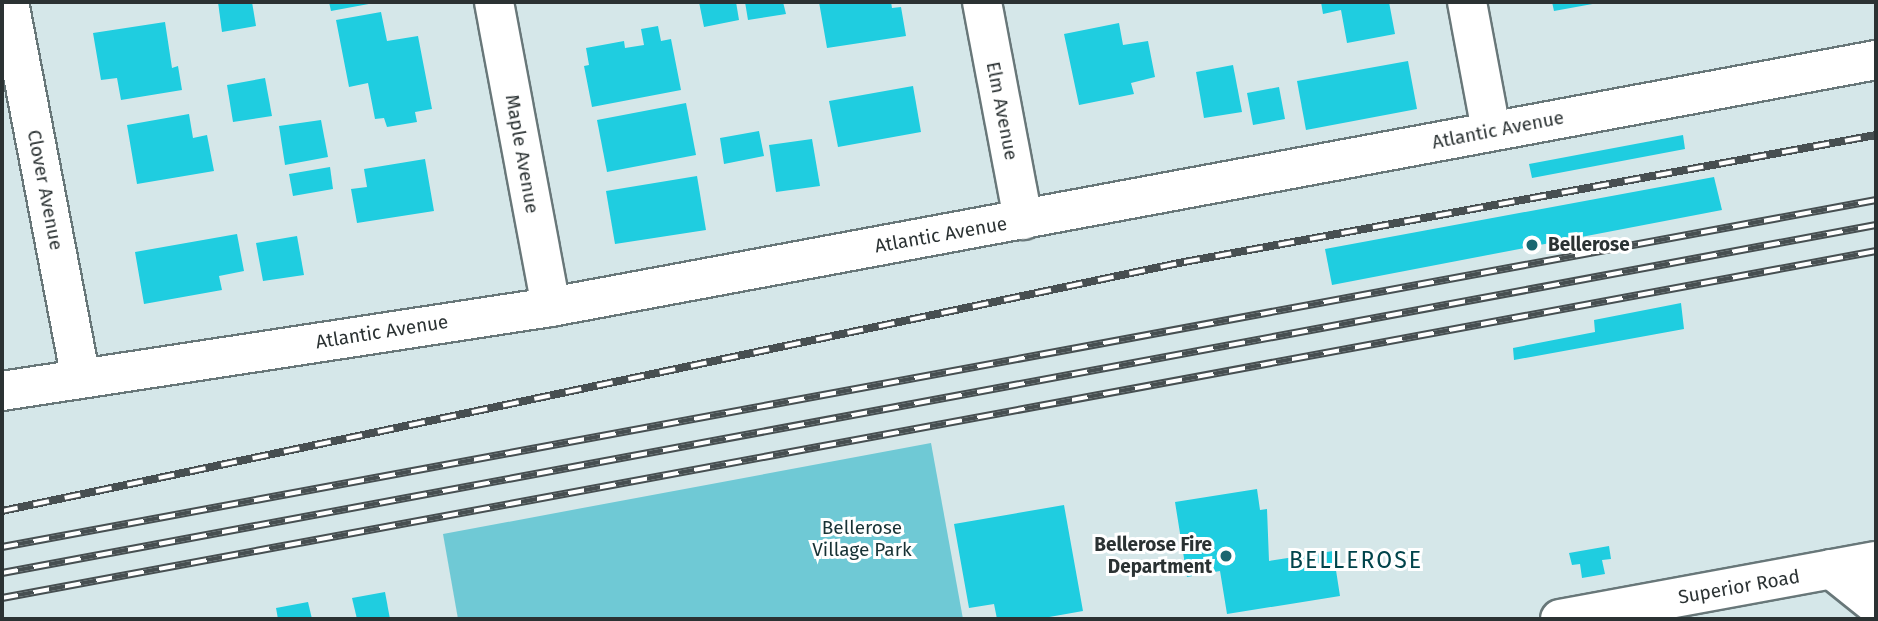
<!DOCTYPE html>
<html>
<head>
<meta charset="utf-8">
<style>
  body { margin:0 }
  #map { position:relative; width:1878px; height:621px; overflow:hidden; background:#d5e7e9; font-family:"Fira Sans",sans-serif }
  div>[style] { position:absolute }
  .green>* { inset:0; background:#6fc9d5 }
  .building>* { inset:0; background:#1fcde0 }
  .roads { filter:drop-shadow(2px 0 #687779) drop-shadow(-2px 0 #687779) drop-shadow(0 2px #687779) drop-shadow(0 -2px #687779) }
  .minor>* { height:38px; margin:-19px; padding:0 19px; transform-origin:19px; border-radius:19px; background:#fff }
  .rail>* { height:8px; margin-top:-4px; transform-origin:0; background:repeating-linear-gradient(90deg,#fff 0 16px,#474f51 0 32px); box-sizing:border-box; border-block:2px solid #474f51 }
  .dots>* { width:19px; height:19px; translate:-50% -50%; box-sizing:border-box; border:4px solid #fff; border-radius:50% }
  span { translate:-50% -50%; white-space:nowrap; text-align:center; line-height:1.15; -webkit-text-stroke:6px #fff; paint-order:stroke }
  .street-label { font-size:19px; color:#2b3233 }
  .poi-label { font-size:19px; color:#2b3233; font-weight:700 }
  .left { translate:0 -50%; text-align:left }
  .right { translate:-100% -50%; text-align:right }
  .park-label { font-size:19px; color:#183235 }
  .quarter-label { font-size:23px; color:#01444b; letter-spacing:2px }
  .frame { position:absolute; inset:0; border:4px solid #2b3233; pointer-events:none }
</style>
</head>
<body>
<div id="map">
  <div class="green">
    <i style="clip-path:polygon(931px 443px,963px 619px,458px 619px,443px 534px)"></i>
  </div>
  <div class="building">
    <i style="clip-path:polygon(218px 2px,252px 2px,256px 26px,222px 32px)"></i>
    <i style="clip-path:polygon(329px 2px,374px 2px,374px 3px,331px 11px)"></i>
    <i style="clip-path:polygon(699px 2px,736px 2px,739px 20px,704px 27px)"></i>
    <i style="clip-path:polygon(745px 2px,783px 2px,786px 14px,748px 20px)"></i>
    <i style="clip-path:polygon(819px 2px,891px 2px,892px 8px,901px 7px,906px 36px,827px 48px)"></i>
    <i style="clip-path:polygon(1321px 2px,1389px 2px,1395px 34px,1347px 43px,1341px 10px,1323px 14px)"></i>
    <i style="clip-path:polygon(1552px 2px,1598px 2px,1598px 3px,1554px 11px)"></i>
    <i style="clip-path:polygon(381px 12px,387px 41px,418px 36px,432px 109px,415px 112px,417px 122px,387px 127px,384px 118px,375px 119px,368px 83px,349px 87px,336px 20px)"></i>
    <i style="clip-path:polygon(165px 22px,172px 68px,178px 66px,182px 90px,121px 100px,117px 78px,101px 80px,93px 33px)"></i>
    <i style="clip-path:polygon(1119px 23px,1123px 45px,1148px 41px,1155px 77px,1131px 83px,1134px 94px,1079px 105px,1064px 34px)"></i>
    <i style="clip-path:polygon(658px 26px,661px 41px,671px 39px,681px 90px,592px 107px,584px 66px,589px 65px,586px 48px,624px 41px,625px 48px,644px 45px,641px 29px)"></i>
    <i style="clip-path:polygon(1408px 61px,1417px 109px,1306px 130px,1297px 81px)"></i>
    <i style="clip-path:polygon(1233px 65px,1242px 112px,1204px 118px,1196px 72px)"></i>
    <i style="clip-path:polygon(265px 78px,272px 116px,233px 122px,227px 85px)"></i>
    <i style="clip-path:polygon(913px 86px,921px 132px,838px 147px,829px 101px)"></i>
    <i style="clip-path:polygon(1279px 87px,1285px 119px,1253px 125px,1247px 93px)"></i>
    <i style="clip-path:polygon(686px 103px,696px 155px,607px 172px,597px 120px)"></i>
    <i style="clip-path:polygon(189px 114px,193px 138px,207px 135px,214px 171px,137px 184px,127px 125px)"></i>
    <i style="clip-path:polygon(321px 120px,328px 157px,285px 165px,279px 126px)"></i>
    <i style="clip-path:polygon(759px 131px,764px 156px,724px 164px,720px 138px)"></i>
    <i style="clip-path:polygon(1683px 135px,1685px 149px,1532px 178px,1529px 164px)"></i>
    <i style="clip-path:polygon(812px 139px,820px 186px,776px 192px,769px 145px)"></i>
    <i style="clip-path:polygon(425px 159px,434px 211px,357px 223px,351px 189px,367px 187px,364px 169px)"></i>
    <i style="clip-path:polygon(330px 167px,333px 189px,293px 196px,289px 174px)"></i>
    <i style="clip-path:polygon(697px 176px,706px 230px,615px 244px,606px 191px)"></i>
    <i style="clip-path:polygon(1714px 177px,1722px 210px,1332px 285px,1325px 249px)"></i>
    <i style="clip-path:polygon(237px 234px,244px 271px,219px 276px,222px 290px,144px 304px,135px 252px)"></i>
    <i style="clip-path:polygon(297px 236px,304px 275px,263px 281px,256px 243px)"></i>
    <i style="clip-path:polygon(1681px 303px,1684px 329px,1514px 360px,1513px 348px,1595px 332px,1594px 320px)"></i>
    <i style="clip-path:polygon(1257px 489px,1260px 510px,1267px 509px,1269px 561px,1333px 551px,1340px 596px,1227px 614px,1220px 571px,1187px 577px,1175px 502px)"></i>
    <i style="clip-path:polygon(1064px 505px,1083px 611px,1038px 619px,997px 619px,994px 604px,969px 608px,954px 524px)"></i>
    <i style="clip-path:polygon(1609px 546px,1611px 559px,1602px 560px,1605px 574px,1582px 578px,1580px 564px,1572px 565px,1569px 553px)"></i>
    <i style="clip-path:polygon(385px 592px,390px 619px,357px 619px,352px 598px)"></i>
    <i style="clip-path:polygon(308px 602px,312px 619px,278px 619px,276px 608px)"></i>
  </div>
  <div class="roads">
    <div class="minor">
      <i style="left:9px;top:2px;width:383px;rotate:79.2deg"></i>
      <i style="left:494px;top:2px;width:310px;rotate:79.4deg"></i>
      <i style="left:982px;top:2px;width:222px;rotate:79.3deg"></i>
      <i style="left:1467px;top:2px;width:130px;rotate:79.4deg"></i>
      <i style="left:2px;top:391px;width:555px;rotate:-8.7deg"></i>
      <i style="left:551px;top:307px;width:1348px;rotate:-10.56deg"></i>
      <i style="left:1831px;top:569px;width:58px;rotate:38.7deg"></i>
      <i style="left:1560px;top:619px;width:321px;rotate:-10.4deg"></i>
    </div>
  </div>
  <div class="rail">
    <i style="left:2px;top:511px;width:1208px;rotate:-11.9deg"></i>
    <i style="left:1184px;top:262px;width:704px;rotate:-10.4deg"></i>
    <i style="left:2px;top:547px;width:1906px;rotate:-10.49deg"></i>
    <i style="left:2px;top:573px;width:1906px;rotate:-10.52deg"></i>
    <i style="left:2px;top:598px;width:1906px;rotate:-10.49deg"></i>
  </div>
  <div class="dots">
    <i style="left:1532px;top:245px;background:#1b6770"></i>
    <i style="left:1226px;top:556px;background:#1b6770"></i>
  </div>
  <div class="street-label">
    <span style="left:1002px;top:111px;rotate:79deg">Elm Avenue</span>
    <span style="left:1498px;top:130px;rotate:-11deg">Atlantic Avenue</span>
    <span style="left:522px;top:154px;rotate:80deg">Maple Avenue</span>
    <span style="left:45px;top:190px;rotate:79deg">Clover Avenue</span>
    <span style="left:941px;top:235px;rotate:-10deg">Atlantic Avenue</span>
    <span style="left:382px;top:332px;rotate:-9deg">Atlantic Avenue</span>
    <span style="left:1739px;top:587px;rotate:-10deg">Superior Road</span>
  </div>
  <div class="poi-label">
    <span class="left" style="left:1548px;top:245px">Bellerose</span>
    <span class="right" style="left:1212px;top:556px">Bellerose Fire<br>Department</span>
  </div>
  <div class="park-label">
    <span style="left:862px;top:539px">Bellerose<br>Village Park</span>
  </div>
  <div class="quarter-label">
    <span style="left:1356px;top:560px">BELLEROSE</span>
  </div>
  <div class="frame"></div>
</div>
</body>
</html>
